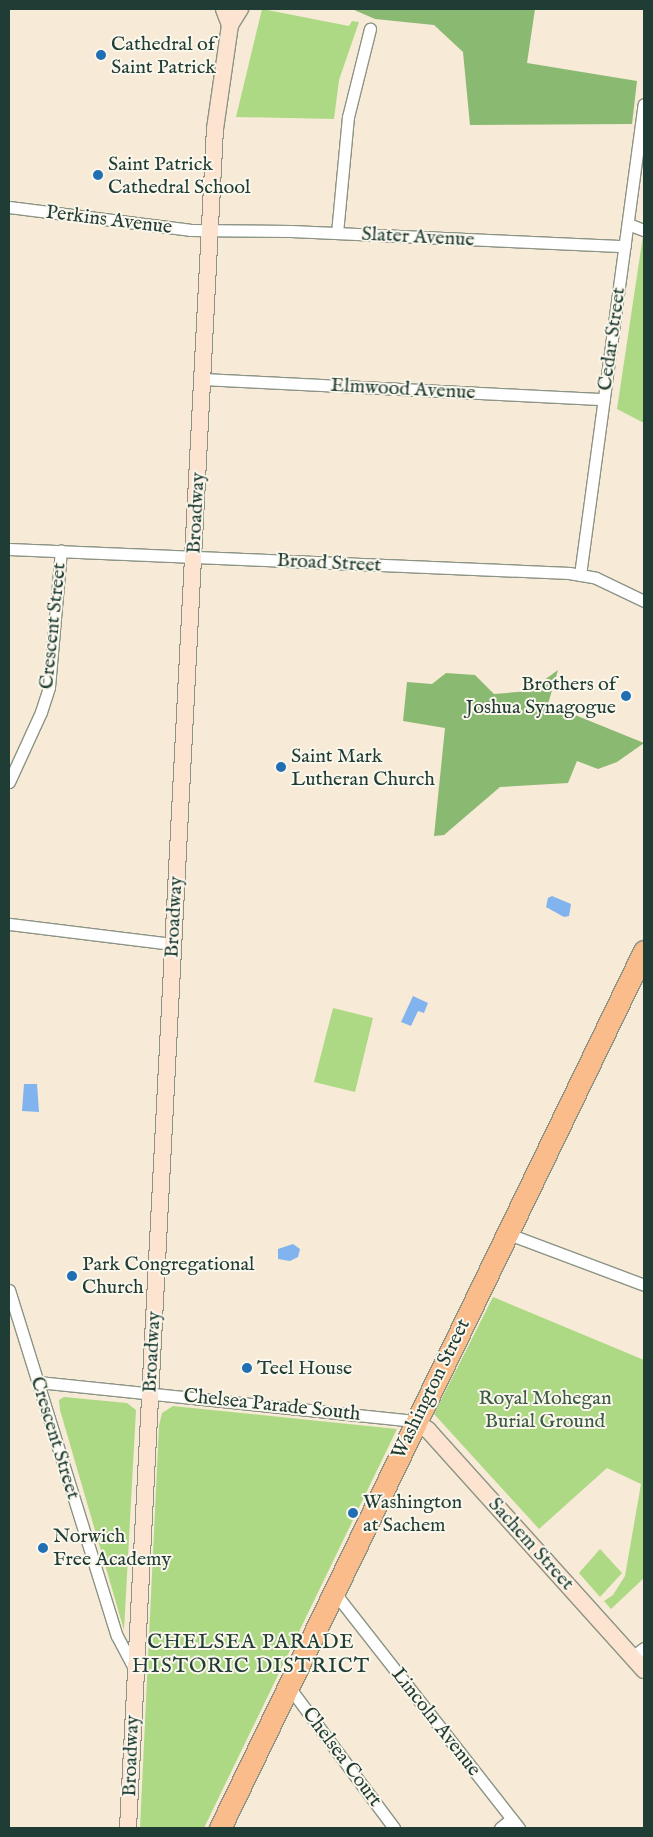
<!DOCTYPE html>
<html>
<head>
<meta charset="utf-8">
<style>
  body { margin:0 }
  #map { position:relative; width:653px; height:1837px; overflow:hidden; background:#f7ead6; font-family:"IM FELL English",serif }
  div>[style] { position:absolute }
  .green>* { inset:0; background:#add985 }
  .forest>* { inset:0; background:#8ab972 }
  .water>* { inset:0; background:#81b3ee }
  .roads { filter:drop-shadow(1px 0 #8b9485) drop-shadow(-1px 0 #8b9485) drop-shadow(0 1px #8b9485) drop-shadow(0 -1px #8b9485) }
  .street>* { height:11px; margin:-5.5px; padding:0 5.5px; transform-origin:5.5px; border-radius:5.5px; background:#fff }
  .secondary>* { height:16px; margin:-8px; padding:0 8px; transform-origin:8px; border-radius:8px; background:#fde4d1 }
  .highway>* { height:21px; margin:-10.5px; padding:0 10.5px; transform-origin:10.5px; border-radius:10.5px; background:#fabc8b }
  .dots>* { width:14px; height:14px; translate:-50% -50%; box-sizing:border-box; border:2px solid #fbf7ec; border-radius:50% }
  span { translate:-50% -50%; white-space:nowrap; text-align:center; line-height:1.15; -webkit-text-stroke:4px #fbf7ec; paint-order:stroke }
  .poi-label { font-size:20px; color:#1f3d34 }
  .left { translate:0 -50%; text-align:left }
  .right { translate:-100% -50%; text-align:right }
  .street-label { font-size:20px; color:#1f3d34 }
  .park-label { font-size:20px; color:#3b5c44 }
  .neighbourhood-label { font-size:21px; color:#1f3d34; letter-spacing:1px }
  .frame { position:absolute; inset:0; border:10px solid #1f3d34; pointer-events:none }
</style>
</head>
<body>
<div id="map">
  <div class="green">
    <i style="clip-path:polygon(262px 9px,349px 26px,352px 21px,359px 22px,339px 80px,334px 119px,236px 117px)"></i>
    <i style="clip-path:polygon(644px 229px,644px 423px,617px 409px)"></i>
    <i style="clip-path:polygon(333px 1008px,373px 1018px,355px 1092px,314px 1082px)"></i>
    <i style="clip-path:polygon(493px 1297px,644px 1360px,644px 1578px,611px 1609px,604px 1601px,613px 1595px,625px 1576px,641px 1484px,607px 1468px,539px 1529px,434px 1414px)"></i>
    <i style="clip-path:polygon(64px 1397px,127px 1403px,136px 1410px,124px 1630px,60px 1410px,59px 1400px)"></i>
    <i style="clip-path:polygon(173px 1406px,397px 1429px,204px 1828px,140px 1828px,159px 1426px,162px 1413px)"></i>
    <i style="clip-path:polygon(600px 1549px,622px 1573px,600px 1597px,579px 1573px)"></i>
  </div>
  <div class="forest">
    <i style="clip-path:polygon(352px 9px,535px 9px,527px 63px,637px 81px,632px 124px,470px 125px,463px 52px,434px 25px,375px 19px)"></i>
    <i style="clip-path:polygon(558px 670px,548px 704px,644px 743px,617px 762px,598px 769px,577px 761px,568px 783px,500px 787px,444px 835px,434px 836px,445px 728px,403px 721px,407px 682px,432px 684px,446px 673px,475px 675px,494px 694px,529px 691px)"></i>
  </div>
  <div class="water">
    <i style="clip-path:polygon(552px 896px,571px 904px,569px 916px,564px 917px,546px 907px,548px 898px)"></i>
    <i style="clip-path:polygon(413px 996px,428px 1003px,424px 1013px,418px 1011px,411px 1026px,401px 1022px)"></i>
    <i style="clip-path:polygon(24px 1084px,37px 1084px,39px 1112px,22px 1111px)"></i>
    <i style="clip-path:polygon(293px 1244px,300px 1249px,298px 1257px,290px 1261px,278px 1259px,278px 1249px)"></i>
  </div>
  <div class="roads">
    <div class="street">
      <i style="left:9px;top:207px;width:182px;rotate:7.2deg"></i>
      <i style="left:190px;top:230px;width:101px;rotate:0.6deg"></i>
      <i style="left:291px;top:231px;width:334px;rotate:2.6deg"></i>
      <i style="left:628px;top:224px;width:17px;rotate:21deg"></i>
      <i style="left:337px;top:233px;width:117px;rotate:-84.6deg"></i>
      <i style="left:348px;top:117px;width:91px;rotate:-76deg"></i>
      <i style="left:203px;top:379px;width:401px;rotate:2.9deg"></i>
      <i style="left:9px;top:549px;width:561px;rotate:2.45deg"></i>
      <i style="left:569px;top:573px;width:27px;rotate:10deg"></i>
      <i style="left:596px;top:578px;width:53px;rotate:25.6deg"></i>
      <i style="left:580px;top:575px;width:475px;rotate:-82.3deg"></i>
      <i style="left:9px;top:782px;width:77px;rotate:-65.4deg"></i>
      <i style="left:41px;top:712px;width:26px;rotate:-72deg"></i>
      <i style="left:49px;top:687px;width:137px;rotate:-85deg"></i>
      <i style="left:9px;top:924px;width:165px;rotate:7deg"></i>
      <i style="left:506px;top:1233px;width:147px;rotate:20.6deg"></i>
      <i style="left:9px;top:1290px;width:362px;rotate:72.7deg"></i>
      <i style="left:117px;top:1636px;width:38px;rotate:62deg"></i>
      <i style="left:38px;top:1382px;width:379px;rotate:5.9deg"></i>
      <i style="left:334px;top:1592px;width:300px;rotate:51.9deg"></i>
      <i style="left:632px;top:1657px;width:15px;rotate:-37deg"></i>
      <i style="left:289px;top:1687px;width:176px;rotate:53.3deg"></i>
      <i style="left:500px;top:1828px;width:14px;rotate:-39deg"></i>
    </div>
    <div class="secondary">
      <i style="left:230px;top:25px;width:19px;rotate:-58deg"></i>
      <i style="left:415px;top:1421px;width:16px;rotate:35deg"></i>
      <i style="left:428px;top:1430px;width:323px;rotate:48deg"></i>
      <i style="left:128px;top:1828px;width:1701px;rotate:-87.07deg"></i>
      <i style="left:215px;top:129px;width:105px;rotate:-81.8deg"></i>
      <i style="left:230px;top:25px;width:17px;rotate:-111deg"></i>
    </div>
    <div class="highway">
      <i style="left:220px;top:1828px;width:974px;rotate:-64.2deg"></i>
    </div>
  </div>
  <div class="dots">
    <i style="left:101px;top:55px;background:#1f6fb2"></i>
    <i style="left:98px;top:175px;background:#1f6fb2"></i>
    <i style="left:626px;top:696px;background:#1f6fb2"></i>
    <i style="left:281px;top:767px;background:#1f6fb2"></i>
    <i style="left:72px;top:1276px;background:#1f6fb2"></i>
    <i style="left:247px;top:1368px;background:#1f6fb2"></i>
    <i style="left:353px;top:1513px;background:#1f6fb2"></i>
    <i style="left:43px;top:1548px;background:#1f6fb2"></i>
  </div>
  <div class="poi-label">
    <span class="left" style="left:111px;top:56px">Cathedral of<br>Saint Patrick</span>
    <span class="left" style="left:108px;top:176px">Saint Patrick<br>Cathedral School</span>
    <span class="right" style="left:616px;top:696px">Brothers of<br>Joshua Synagogue</span>
    <span class="left" style="left:291px;top:768px">Saint Mark<br>Lutheran Church</span>
    <span class="left" style="left:82px;top:1276px">Park Congregational<br>Church</span>
    <span class="left" style="left:257px;top:1368px">Teel House</span>
    <span class="left" style="left:363px;top:1514px">Washington<br>at Sachem</span>
    <span class="left" style="left:53px;top:1548px">Norwich<br>Free Academy</span>
  </div>
  <div class="street-label">
    <span style="left:109px;top:220px;rotate:7deg">Perkins Avenue</span>
    <span style="left:418px;top:237px;rotate:3deg">Slater Avenue</span>
    <span style="left:612px;top:339px;rotate:-82deg">Cedar Street</span>
    <span style="left:403px;top:389px;rotate:3deg">Elmwood Avenue</span>
    <span style="left:196px;top:513px;rotate:-87deg">Broadway</span>
    <span style="left:329px;top:563px;rotate:3deg">Broad Street</span>
    <span style="left:53px;top:626px;rotate:-84deg">Crescent Street</span>
    <span style="left:174px;top:917px;rotate:-87deg">Broadway</span>
    <span style="left:152px;top:1352px;rotate:-87deg">Broadway</span>
    <span style="left:431px;top:1389px;rotate:-64deg">Washington Street</span>
    <span style="left:272px;top:1405px;rotate:6deg">Chelsea Parade South</span>
    <span style="left:55px;top:1438px;rotate:73deg">Crescent Street</span>
    <span style="left:531px;top:1544px;rotate:48deg">Sachem Street</span>
    <span style="left:436px;top:1722px;rotate:52deg">Lincoln Avenue</span>
    <span style="left:131px;top:1756px;rotate:-88deg">Broadway</span>
    <span style="left:342px;top:1757px;rotate:53deg">Chelsea Court</span>
  </div>
  <div class="park-label">
    <span style="left:545px;top:1410px">Royal Mohegan<br>Burial Ground</span>
  </div>
  <div class="neighbourhood-label">
    <span style="left:251px;top:1655px">CHELSEA PARADE<br>HISTORIC DISTRICT</span>
  </div>
  <div class="frame"></div>
</div>
</body>
</html>
